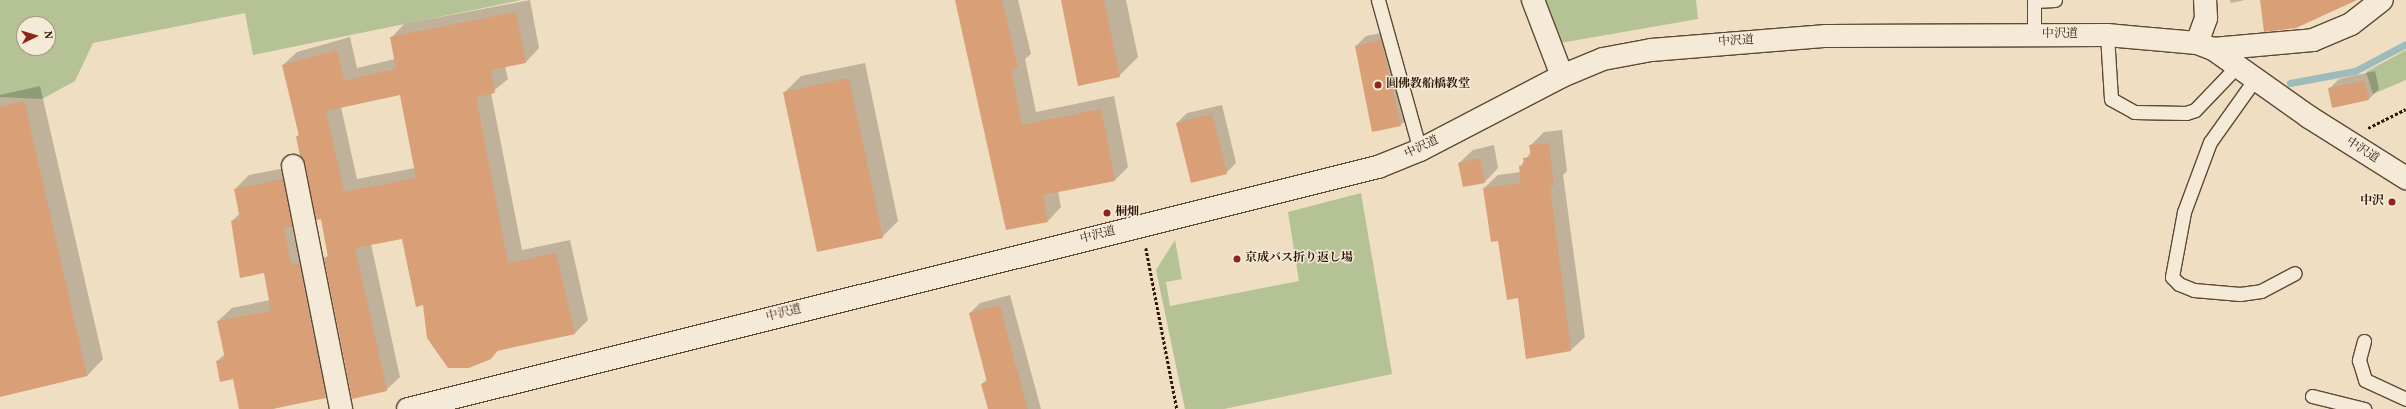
<!DOCTYPE html>
<html>
<head>
<meta charset="utf-8">
<style>
  body { margin:0 }
  #map { position:relative; width:2406px; height:409px; overflow:hidden; background:#efdec1; font-family:Vollkorn,"Noto Serif JP",serif }
  div>[style] { position:absolute }
  .green>* { inset:0; background:#b4c296 }
  .shadow>* { inset:0; background:#0003 }
  .stream>* { height:7px; margin:-3.5px; padding:0 3.5px; transform-origin:3.5px; border-radius:3.5px; background:#9cbbba }
  .building>* { inset:0; background:#d99f77 }
  .path>* { height:2.5px; margin-top:-1.25px; transform-origin:0; background:repeating-linear-gradient(90deg,#2e1706 0 3px,transparent 0 5px) }
  .roads { filter:drop-shadow(1px 0 #5e4935) drop-shadow(-1px 0 #5e4935) drop-shadow(0 1px #5e4935) drop-shadow(0 -1px #5e4935) }
  .service>* { height:13px; margin:-6.5px; padding:0 6.5px; transform-origin:6.5px; border-radius:6.5px; background:#f5ead7 }
  .minor>* { height:22px; margin:-11px; padding:0 11px; transform-origin:11px; border-radius:11px; background:#f5ead7 }
  .tertiary>* { height:22px; margin:-11px; padding:0 11px; transform-origin:11px; border-radius:11px; background:#f5ead7 }
  .dots>* { width:11px; height:11px; translate:-50% -50%; box-sizing:border-box; border:2px solid #f5ead7; border-radius:50% }
  span { translate:-50% -50%; white-space:nowrap; text-align:center; line-height:1.15; -webkit-text-stroke:3px #f5ead7; paint-order:stroke }
  .street-label { font-size:12px; color:#2e1706 }
  .poi-label { font-size:12px; color:#2e1706; font-weight:700 }
  .left { translate:0 -50%; text-align:left }
  .right { translate:-100% -50%; text-align:right }
  .north { position:absolute; left:16px; top:16px; width:40px; height:40px; box-sizing:border-box; background:#f5ead7; border:1px solid #a59683; border-radius:50%; rotate:85deg; font-size:11px; font-weight:700; line-height:16px; text-align:center; color:#2e1706 }
  .north::after { content:''; display:block; margin:auto; width:14px; height:18px; background:#8f2418; clip-path:polygon(50% 0,100% 100%,50% 72%,0 100%) }
</style>
</head>
<body>
<div id="map">
  <div class="green">
    <i style="clip-path:polygon(evenodd,0 0,522px 0,253px 55px,245px 13px,93px 43px,75px 81px,42px 99px,0 97px,0 0,24px 24px,48px 24px,48px 48px,24px 48px,24px 24px)"></i>
    <i style="clip-path:polygon(1544px 0,1696px 0,1698px 19px,1560px 43px)"></i>
    <i style="clip-path:polygon(2406px 50px,2406px 80px,2373px 94px,2366px 72px)"></i>
    <i style="clip-path:polygon(1361px 193px,1392px 374px,1224px 409px,1185px 409px,1156px 270px,1175px 240px,1182px 279px,1166px 282px,1170px 306px,1299px 281px,1288px 212px)"></i>
  </div>
  <div class="shadow">
    <i style="clip-path:polygon(evenodd,530px 0,539px 48px,526px 62px,505px 66px,508px 79px,491px 93px,522px 250px,570px 240px,588px 320px,574px 334px,499px 349px,491px 358px,424px 304px,403px 237px,371px 244px,400px 377px,386px 390px,325px 258px,328px 255px,321px 218px,297px 137px,299px 134px,283px 65px,297px 52px,350px 37px,357px 68px,395px 59px,391px 38px,404px 24px,530px 0,401px 94px,415px 168px,357px 179px,341px 107px,401px 94px)"></i>
    <i style="clip-path:polygon(956px 0,1018px 0,1031px 54px,1025px 59px,1036px 112px,1114px 96px,1128px 167px,1115px 180px,1058px 191px,1061px 207px,1048px 221px)"></i>
    <i style="clip-path:polygon(1062px 0,1126px 0,1138px 57px,1119px 76px)"></i>
    <i style="clip-path:polygon(2230px 0,2245px 0,2231px 3px)"></i>
    <i style="clip-path:polygon(1391px 31px,1411px 115px,1401px 125px,1356px 46px,1366px 36px)"></i>
    <i style="clip-path:polygon(865px 63px,898px 221px,882px 237px,785px 92px,801px 76px)"></i>
    <i style="clip-path:polygon(2375px 71px,2379px 89px,2369px 99px,2333px 106px,2329px 89px,2339px 79px)"></i>
    <i style="clip-path:polygon(40px 86px,103px 359px,87px 376px,0 396px,0 95px)"></i>
    <i style="clip-path:polygon(1222px 105px,1236px 163px,1226px 173px,1177px 123px,1187px 113px)"></i>
    <i style="clip-path:polygon(1562px 130px,1567px 171px,1563px 175px,1585px 337px,1571px 350px,1526px 357px,1518px 297px,1484px 188px,1498px 175px,1521px 172px,1520px 167px,1531px 152px,1530px 146px,1544px 132px)"></i>
    <i style="clip-path:polygon(1494px 145px,1498px 168px,1485px 182px,1459px 163px,1473px 150px)"></i>
    <i style="clip-path:polygon(296px 166px,339px 383px,326px 397px,273px 409px,240px 409px,234px 378px,217px 361px,225px 354px,218px 321px,232px 308px,270px 300px,264px 272px,232px 221px,240px 213px,235px 189px,249px 175px)"></i>
    <i style="clip-path:polygon(1010px 295px,1041px 409px,989px 409px,982px 384px,987px 379px,970px 313px,980px 303px)"></i>
  </div>
  <div class="stream">
    <i style="left:2290px;top:83px;width:66px;rotate:-10.5deg"></i>
    <i style="left:2355px;top:71px;width:58px;rotate:-27.9deg"></i>
  </div>
  <div class="building">
    <i style="clip-path:polygon(955px 0,1002px 0,1018px 68px,1011px 69px,1022px 125px,1101px 109px,1115px 181px,1043px 195px,1048px 222px,1006px 230px)"></i>
    <i style="clip-path:polygon(1061px 0,1104px 0,1120px 77px,1078px 86px)"></i>
    <i style="clip-path:polygon(2260px 0,2357px 0,2296px 28px,2264px 32px)"></i>
    <i style="clip-path:polygon(evenodd,516px 12px,526px 63px,491px 70px,495px 93px,476px 97px,508px 263px,556px 253px,575px 334px,497px 351px,491px 359px,469px 368px,448px 368px,427px 338px,423px 305px,416px 307px,402px 239px,355px 248px,387px 391px,352px 399px,324px 258px,328px 257px,321px 219px,316px 220px,305px 164px,300px 156px,296px 136px,299px 136px,282px 65px,337px 50px,344px 81px,396px 69px,390px 37px,516px 12px,400px 95px,416px 178px,344px 192px,326px 111px,400px 95px)"></i>
    <i style="clip-path:polygon(1381px 40px,1401px 126px,1372px 132px,1355px 46px)"></i>
    <i style="clip-path:polygon(849px 78px,883px 238px,817px 252px,783px 92px)"></i>
    <i style="clip-path:polygon(2365px 81px,2369px 100px,2332px 108px,2328px 88px)"></i>
    <i style="clip-path:polygon(24px 101px,87px 376px,0 397px,0 107px)"></i>
    <i style="clip-path:polygon(1212px 114px,1227px 174px,1191px 183px,1176px 123px)"></i>
    <i style="clip-path:polygon(1549px 143px,1554px 186px,1550px 186px,1571px 351px,1526px 359px,1518px 298px,1507px 300px,1498px 241px,1491px 242px,1483px 188px,1521px 183px,1519px 166px,1524px 166px,1523px 158px,1531px 157px,1529px 145px)"></i>
    <i style="clip-path:polygon(1480px 158px,1485px 183px,1463px 187px,1458px 163px)"></i>
    <i style="clip-path:polygon(283px 179px,292px 226px,284px 228px,291px 264px,299px 263px,326px 398px,271px 409px,239px 409px,233px 379px,220px 382px,216px 361px,225px 359px,217px 321px,271px 311px,264px 273px,240px 278px,231px 221px,240px 219px,234px 189px)"></i>
    <i style="clip-path:polygon(1000px 305px,1014px 360px,1028px 409px,988px 409px,981px 384px,987px 382px,969px 313px)"></i>
  </div>
  <div class="path">
    <i style="left:2368px;top:128px;width:42px;rotate:-26.6deg"></i>
    <i style="left:1146px;top:248px;width:164px;rotate:79.1deg"></i>
  </div>
  <div class="roads">
    <div class="service">
      <i style="left:1378px;top:0;width:156px;rotate:74.4deg"></i>
      <i style="left:2034px;top:34px;width:33px;rotate:-90deg"></i>
      <i style="left:2034px;top:1px;width:21px;rotate:-3deg"></i>
      <i style="left:2107px;top:35px;width:64px;rotate:86.4deg"></i>
      <i style="left:2111px;top:99px;width:26px;rotate:29deg"></i>
      <i style="left:2134px;top:112px;width:52px;rotate:1.1deg"></i>
      <i style="left:2186px;top:113px;width:9px;rotate:-18deg"></i>
      <i style="left:2195px;top:110px;width:61px;rotate:-46.3deg"></i>
      <i style="left:2255px;top:79px;width:77px;rotate:125.5deg"></i>
      <i style="left:2210px;top:142px;width:75px;rotate:110.4deg"></i>
      <i style="left:2184px;top:212px;width:66px;rotate:100.5deg"></i>
      <i style="left:2172px;top:277px;width:10px;rotate:45deg"></i>
      <i style="left:2179px;top:284px;width:16px;rotate:22deg"></i>
      <i style="left:2194px;top:290px;width:46px;rotate:5deg"></i>
      <i style="left:2240px;top:294px;width:21px;rotate:-8deg"></i>
      <i style="left:2261px;top:291px;width:38px;rotate:-28deg"></i>
      <i style="left:2364px;top:341px;width:20px;rotate:105deg"></i>
      <i style="left:2359px;top:360px;width:21px;rotate:73deg"></i>
      <i style="left:2365px;top:380px;width:45px;rotate:24.9deg"></i>
      <i style="left:2312px;top:396px;width:54px;rotate:14deg"></i>
    </div>
    <div class="minor">
      <i style="left:1533px;top:0;width:81px;rotate:69.1deg"></i>
      <i style="left:2197px;top:43px;width:27px;rotate:-70deg"></i>
      <i style="left:2206px;top:18px;width:18px;rotate:-93deg"></i>
      <i style="left:2213px;top:49px;width:100px;rotate:-5.1deg"></i>
      <i style="left:2313px;top:40px;width:41px;rotate:-22.8deg"></i>
      <i style="left:2351px;top:24px;width:39px;rotate:-38deg"></i>
      <i style="left:293px;top:166px;width:248px;rotate:78.8deg"></i>
    </div>
    <div class="tertiary">
      <i style="left:408px;top:409px;width:1000px;rotate:-14.01deg"></i>
      <i style="left:1378px;top:167px;width:45px;rotate:-22deg"></i>
      <i style="left:1420px;top:150px;width:160px;rotate:-27.5deg"></i>
      <i style="left:1562px;top:76px;width:44px;rotate:-22.5deg"></i>
      <i style="left:1603px;top:59px;width:49px;rotate:-10.6deg"></i>
      <i style="left:1651px;top:50px;width:176px;rotate:-4.6deg"></i>
      <i style="left:1826px;top:36px;width:281px;rotate:-0.2deg"></i>
      <i style="left:2107px;top:35px;width:90px;rotate:5.1deg"></i>
      <i style="left:2197px;top:43px;width:17px;rotate:21deg"></i>
      <i style="left:2213px;top:49px;width:118px;rotate:35.3deg"></i>
      <i style="left:2309px;top:117px;width:115px;rotate:32.2deg"></i>
    </div>
  </div>
  <div class="dots">
    <i style="left:1378px;top:85px;background:#8f2418"></i>
    <i style="left:2392px;top:202px;background:#8f2418"></i>
    <i style="left:1107px;top:213px;background:#8f2418"></i>
    <i style="left:1237px;top:259px;background:#8f2418"></i>
  </div>
  <div class="street-label">
    <span style="left:2060px;top:35px">中沢道</span>
    <span style="left:1736px;top:42px;rotate:-3deg">中沢道</span>
    <span style="left:1422px;top:148px;rotate:-25deg">中沢道</span>
    <span style="left:2362px;top:151px;rotate:33deg">中沢道</span>
    <span style="left:1098px;top:236px;rotate:-14deg">中沢道</span>
    <span style="left:784px;top:314px;rotate:-14deg">中沢道</span>
  </div>
  <div class="poi-label">
    <span class="left" style="left:1386px;top:85px">圓佛教船橋教堂</span>
    <span class="right" style="left:2384px;top:202px">中沢</span>
    <span class="left" style="left:1115px;top:213px">桐畑</span>
    <span class="left" style="left:1245px;top:259px">京成バス折り返し場</span>
  </div>
  <div class="north">N</div>
</div>
</body>
</html>
